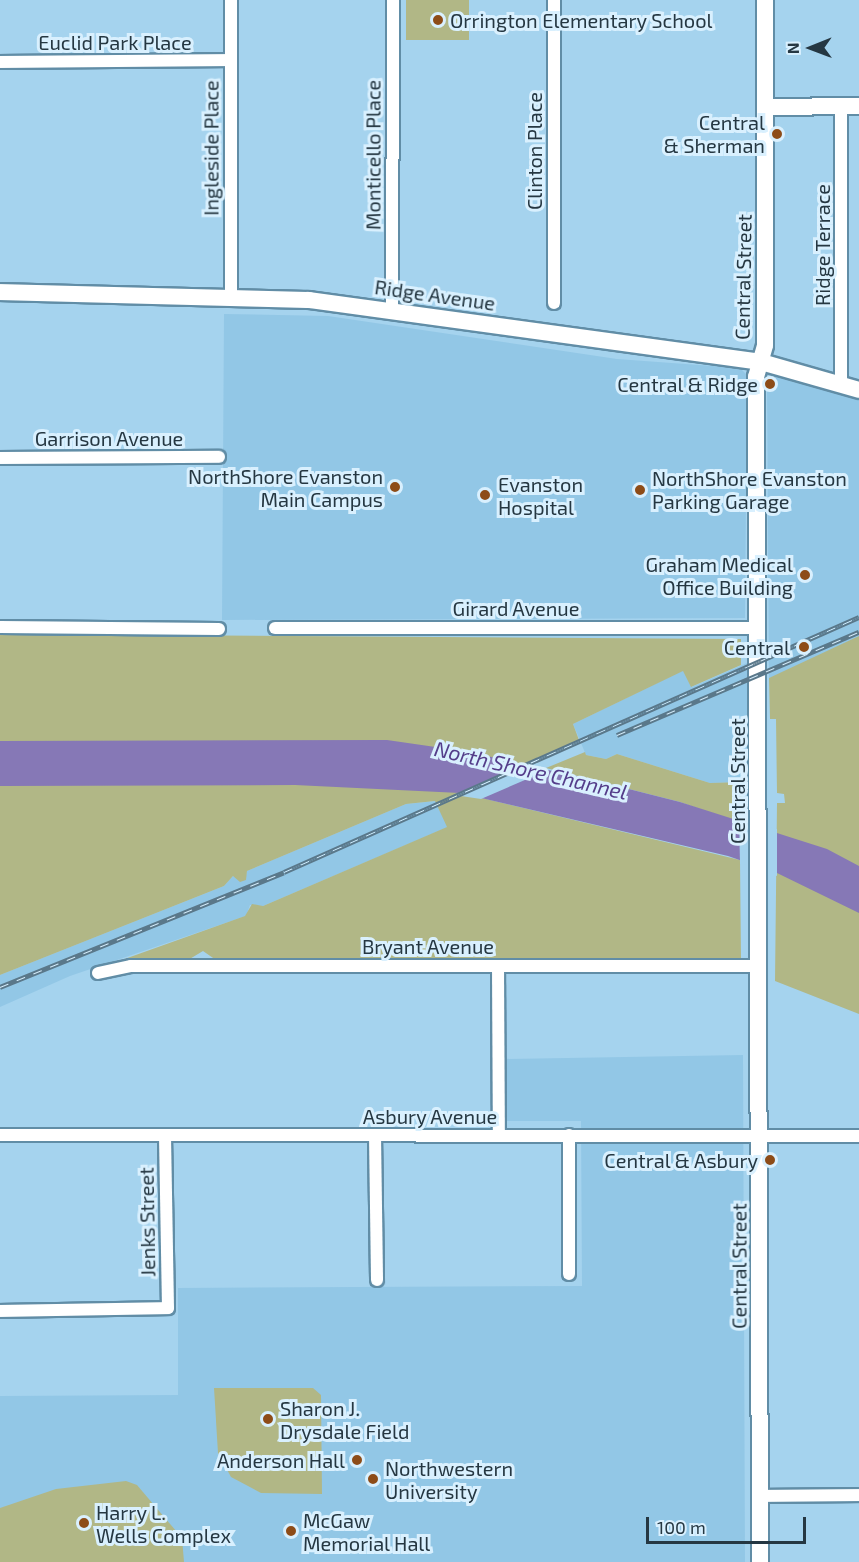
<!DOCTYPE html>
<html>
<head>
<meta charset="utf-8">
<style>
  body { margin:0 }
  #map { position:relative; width:859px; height:1562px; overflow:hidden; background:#a5d3ee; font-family:"Exo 2",sans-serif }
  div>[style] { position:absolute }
  .built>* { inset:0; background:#92c7e6 }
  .green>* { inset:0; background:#b1b786 }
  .water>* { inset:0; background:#8678b6 }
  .pier>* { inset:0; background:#a5d3ee }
  .roads { filter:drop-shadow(2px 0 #618da6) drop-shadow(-2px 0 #618da6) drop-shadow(0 2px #618da6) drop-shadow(0 -2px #618da6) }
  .street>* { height:12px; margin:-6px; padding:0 6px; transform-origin:6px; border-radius:6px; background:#fff }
  .secondary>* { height:16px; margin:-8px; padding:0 8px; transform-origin:8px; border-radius:8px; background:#fff }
  .rail>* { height:5px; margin-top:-2.5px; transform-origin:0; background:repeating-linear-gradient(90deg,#d9f0fe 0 9px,#5a788a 0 18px); box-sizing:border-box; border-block:2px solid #5a788a }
  .dots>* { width:16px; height:16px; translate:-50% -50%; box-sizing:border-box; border:3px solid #d9f0fe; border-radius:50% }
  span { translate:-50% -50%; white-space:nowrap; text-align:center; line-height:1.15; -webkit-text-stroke:6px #d9f0fe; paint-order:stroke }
  .poi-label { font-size:20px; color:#253742 }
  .left { translate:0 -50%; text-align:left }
  .right { translate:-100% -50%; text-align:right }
  .street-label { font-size:20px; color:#253742 }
  .water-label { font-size:21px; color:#543d8a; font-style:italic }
  .north { position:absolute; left:781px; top:18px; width:60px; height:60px; -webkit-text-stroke:4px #d9f0fe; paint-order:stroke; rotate:269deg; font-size:16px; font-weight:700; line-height:24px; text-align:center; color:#253742 }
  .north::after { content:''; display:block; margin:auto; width:21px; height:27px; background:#253742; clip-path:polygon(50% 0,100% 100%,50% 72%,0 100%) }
  .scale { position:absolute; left:646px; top:1517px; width:160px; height:27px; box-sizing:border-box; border:3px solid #253742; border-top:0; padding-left:8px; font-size:18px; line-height:21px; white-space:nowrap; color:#253742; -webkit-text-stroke:4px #d9f0fe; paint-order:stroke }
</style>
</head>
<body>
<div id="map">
  <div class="built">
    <i style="clip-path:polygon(224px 314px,328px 316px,617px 359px,740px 368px,747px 375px,745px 618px,222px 620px)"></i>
    <i style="clip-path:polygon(776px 375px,859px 399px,859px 649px,769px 678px,767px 381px)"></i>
    <i style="clip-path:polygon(747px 663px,747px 782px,710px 783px,617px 754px,606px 759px,586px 755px,573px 724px,684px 670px,692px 687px)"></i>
    <i style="clip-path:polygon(436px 801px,448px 827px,263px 906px,250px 905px,246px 916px,70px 976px,0 1007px,0 975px,224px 886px,233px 876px,245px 880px,247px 871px,406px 804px)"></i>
    <i style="clip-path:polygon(743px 1055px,745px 1562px,0 1562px,0 1396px,178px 1395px,178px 1288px,582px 1286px,581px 1121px,502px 1121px,501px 1059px)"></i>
  </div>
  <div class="green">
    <i style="clip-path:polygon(406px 0,469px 0,469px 40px,406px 40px)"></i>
    <i style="clip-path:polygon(0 634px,741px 639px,741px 665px,691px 687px,683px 671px,573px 724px,579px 740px,461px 793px,740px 860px,741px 960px,216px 960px,203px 951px,188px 960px,119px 961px,245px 916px,252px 904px,263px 906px,447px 827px,435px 801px,406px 804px,247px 871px,246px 880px,240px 882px,233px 876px,224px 886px,0 975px)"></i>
    <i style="clip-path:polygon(859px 636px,859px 1014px,775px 981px,777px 803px,785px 803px,784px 794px,777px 793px,776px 719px,770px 719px,769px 678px)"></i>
    <i style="clip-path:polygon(585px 752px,586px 755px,606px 759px,617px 754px,710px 783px,742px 782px,742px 824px,680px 802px,546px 768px)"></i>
    <i style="clip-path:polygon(214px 1388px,313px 1388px,321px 1395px,322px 1494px,261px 1493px,231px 1477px,218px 1453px)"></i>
    <i style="clip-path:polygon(126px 1481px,137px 1485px,182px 1538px,184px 1562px,0 1562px,0 1508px,56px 1489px)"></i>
  </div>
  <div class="water">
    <i style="clip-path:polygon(387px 740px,470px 752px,609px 784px,680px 802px,827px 849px,859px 866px,859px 913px,777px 873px,728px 856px,460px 793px,295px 785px,0 786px,0 741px)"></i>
  </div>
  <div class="pier">
    <i style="clip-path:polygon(528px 763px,548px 770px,481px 799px,454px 795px)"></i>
    <i style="clip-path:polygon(739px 820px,777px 829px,777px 876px,740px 863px)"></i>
  </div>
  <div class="roads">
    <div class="street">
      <i style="left:231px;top:0;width:296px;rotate:90deg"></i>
      <i style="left:0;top:62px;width:230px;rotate:-0.5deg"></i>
      <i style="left:841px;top:106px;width:279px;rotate:90deg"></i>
      <i style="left:554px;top:303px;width:303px;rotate:-90deg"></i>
      <i style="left:392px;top:309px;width:309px;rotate:-89.8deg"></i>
      <i style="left:0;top:458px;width:219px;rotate:-0.3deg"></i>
      <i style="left:0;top:627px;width:219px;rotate:0.5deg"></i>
      <i style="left:275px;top:628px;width:482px"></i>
      <i style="left:498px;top:966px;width:169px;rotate:89.7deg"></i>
      <i style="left:98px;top:973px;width:34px;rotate:-12deg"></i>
      <i style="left:131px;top:966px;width:628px"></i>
      <i style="left:0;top:1135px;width:859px;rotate:0.07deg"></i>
      <i style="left:375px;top:1135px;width:145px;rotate:89.2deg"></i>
      <i style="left:569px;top:1135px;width:139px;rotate:90deg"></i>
      <i style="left:0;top:1311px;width:168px;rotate:-1deg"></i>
      <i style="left:168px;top:1308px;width:173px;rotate:-91deg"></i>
      <i style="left:760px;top:1496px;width:99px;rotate:-0.6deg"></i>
    </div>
    <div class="secondary">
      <i style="left:765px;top:107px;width:94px;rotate:-0.6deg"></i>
      <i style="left:0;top:292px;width:309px;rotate:1.5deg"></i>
      <i style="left:309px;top:300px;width:456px;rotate:7.8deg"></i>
      <i style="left:761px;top:362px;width:102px;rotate:15.9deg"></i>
      <i style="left:760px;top:1562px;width:1185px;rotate:-90.19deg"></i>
      <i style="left:756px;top:377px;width:33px;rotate:-74deg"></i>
      <i style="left:765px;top:345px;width:345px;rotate:-90deg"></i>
    </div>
  </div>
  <div class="rail">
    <i style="left:617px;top:735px;width:263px;rotate:-23.1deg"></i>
    <i style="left:0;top:987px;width:306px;rotate:-22deg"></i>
    <i style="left:284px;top:872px;width:629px;rotate:-23.92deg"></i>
  </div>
  <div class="dots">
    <i style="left:438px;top:20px;background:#8d4c18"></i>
    <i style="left:777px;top:134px;background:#8d4c18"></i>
    <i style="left:770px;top:384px;background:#8d4c18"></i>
    <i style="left:395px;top:487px;background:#8d4c18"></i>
    <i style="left:640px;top:490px;background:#8d4c18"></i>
    <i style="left:485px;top:495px;background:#8d4c18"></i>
    <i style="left:805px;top:575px;background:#8d4c18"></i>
    <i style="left:804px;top:647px;background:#8d4c18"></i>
    <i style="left:770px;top:1160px;background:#8d4c18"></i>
    <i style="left:268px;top:1419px;background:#8d4c18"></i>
    <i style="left:357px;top:1460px;background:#8d4c18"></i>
    <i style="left:373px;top:1479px;background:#8d4c18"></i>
    <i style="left:84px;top:1523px;background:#8d4c18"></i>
    <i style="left:291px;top:1531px;background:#8d4c18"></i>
  </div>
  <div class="poi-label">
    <span class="left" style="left:450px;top:20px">Orrington Elementary School</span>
    <span class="right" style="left:765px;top:134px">Central<br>&amp; Sherman</span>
    <span class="right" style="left:758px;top:384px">Central &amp; Ridge</span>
    <span class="right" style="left:383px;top:488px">NorthShore Evanston<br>Main Campus</span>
    <span class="left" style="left:652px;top:490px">NorthShore Evanston<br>Parking Garage</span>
    <span class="left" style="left:498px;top:496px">Evanston<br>Hospital</span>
    <span class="right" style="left:793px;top:576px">Graham Medical<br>Office Building</span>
    <span class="right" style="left:790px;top:647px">Central</span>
    <span class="right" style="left:758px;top:1160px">Central &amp; Asbury</span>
    <span class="left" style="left:280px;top:1420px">Sharon J.<br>Drysdale Field</span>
    <span class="right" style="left:345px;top:1460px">Anderson Hall</span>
    <span class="left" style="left:385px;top:1480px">Northwestern<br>University</span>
    <span class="left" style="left:96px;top:1524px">Harry L.<br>Wells Complex</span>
    <span class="left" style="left:303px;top:1532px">McGaw<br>Memorial Hall</span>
  </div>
  <div class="street-label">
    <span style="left:115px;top:42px">Euclid Park Place</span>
    <span style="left:211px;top:148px;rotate:-90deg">Ingleside Place</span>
    <span style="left:534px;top:151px;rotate:-90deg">Clinton Place</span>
    <span style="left:373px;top:155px;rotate:-90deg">Monticello Place</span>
    <span style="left:822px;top:245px;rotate:-90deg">Ridge Terrace</span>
    <span style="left:743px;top:277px;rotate:-89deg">Central Street</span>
    <span style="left:435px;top:295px;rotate:8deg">Ridge Avenue</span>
    <span style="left:109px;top:438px">Garrison Avenue</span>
    <span style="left:516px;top:608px">Girard Avenue</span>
    <span style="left:737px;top:781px;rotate:-90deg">Central Street</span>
    <span style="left:428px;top:946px">Bryant Avenue</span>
    <span style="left:430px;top:1116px">Asbury Avenue</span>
    <span style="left:147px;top:1222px;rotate:-91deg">Jenks Street</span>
    <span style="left:739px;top:1266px;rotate:-90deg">Central Street</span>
  </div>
  <div class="water-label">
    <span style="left:531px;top:770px;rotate:13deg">North Shore Channel</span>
  </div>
  <div class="north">N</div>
  <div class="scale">100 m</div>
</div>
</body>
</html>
